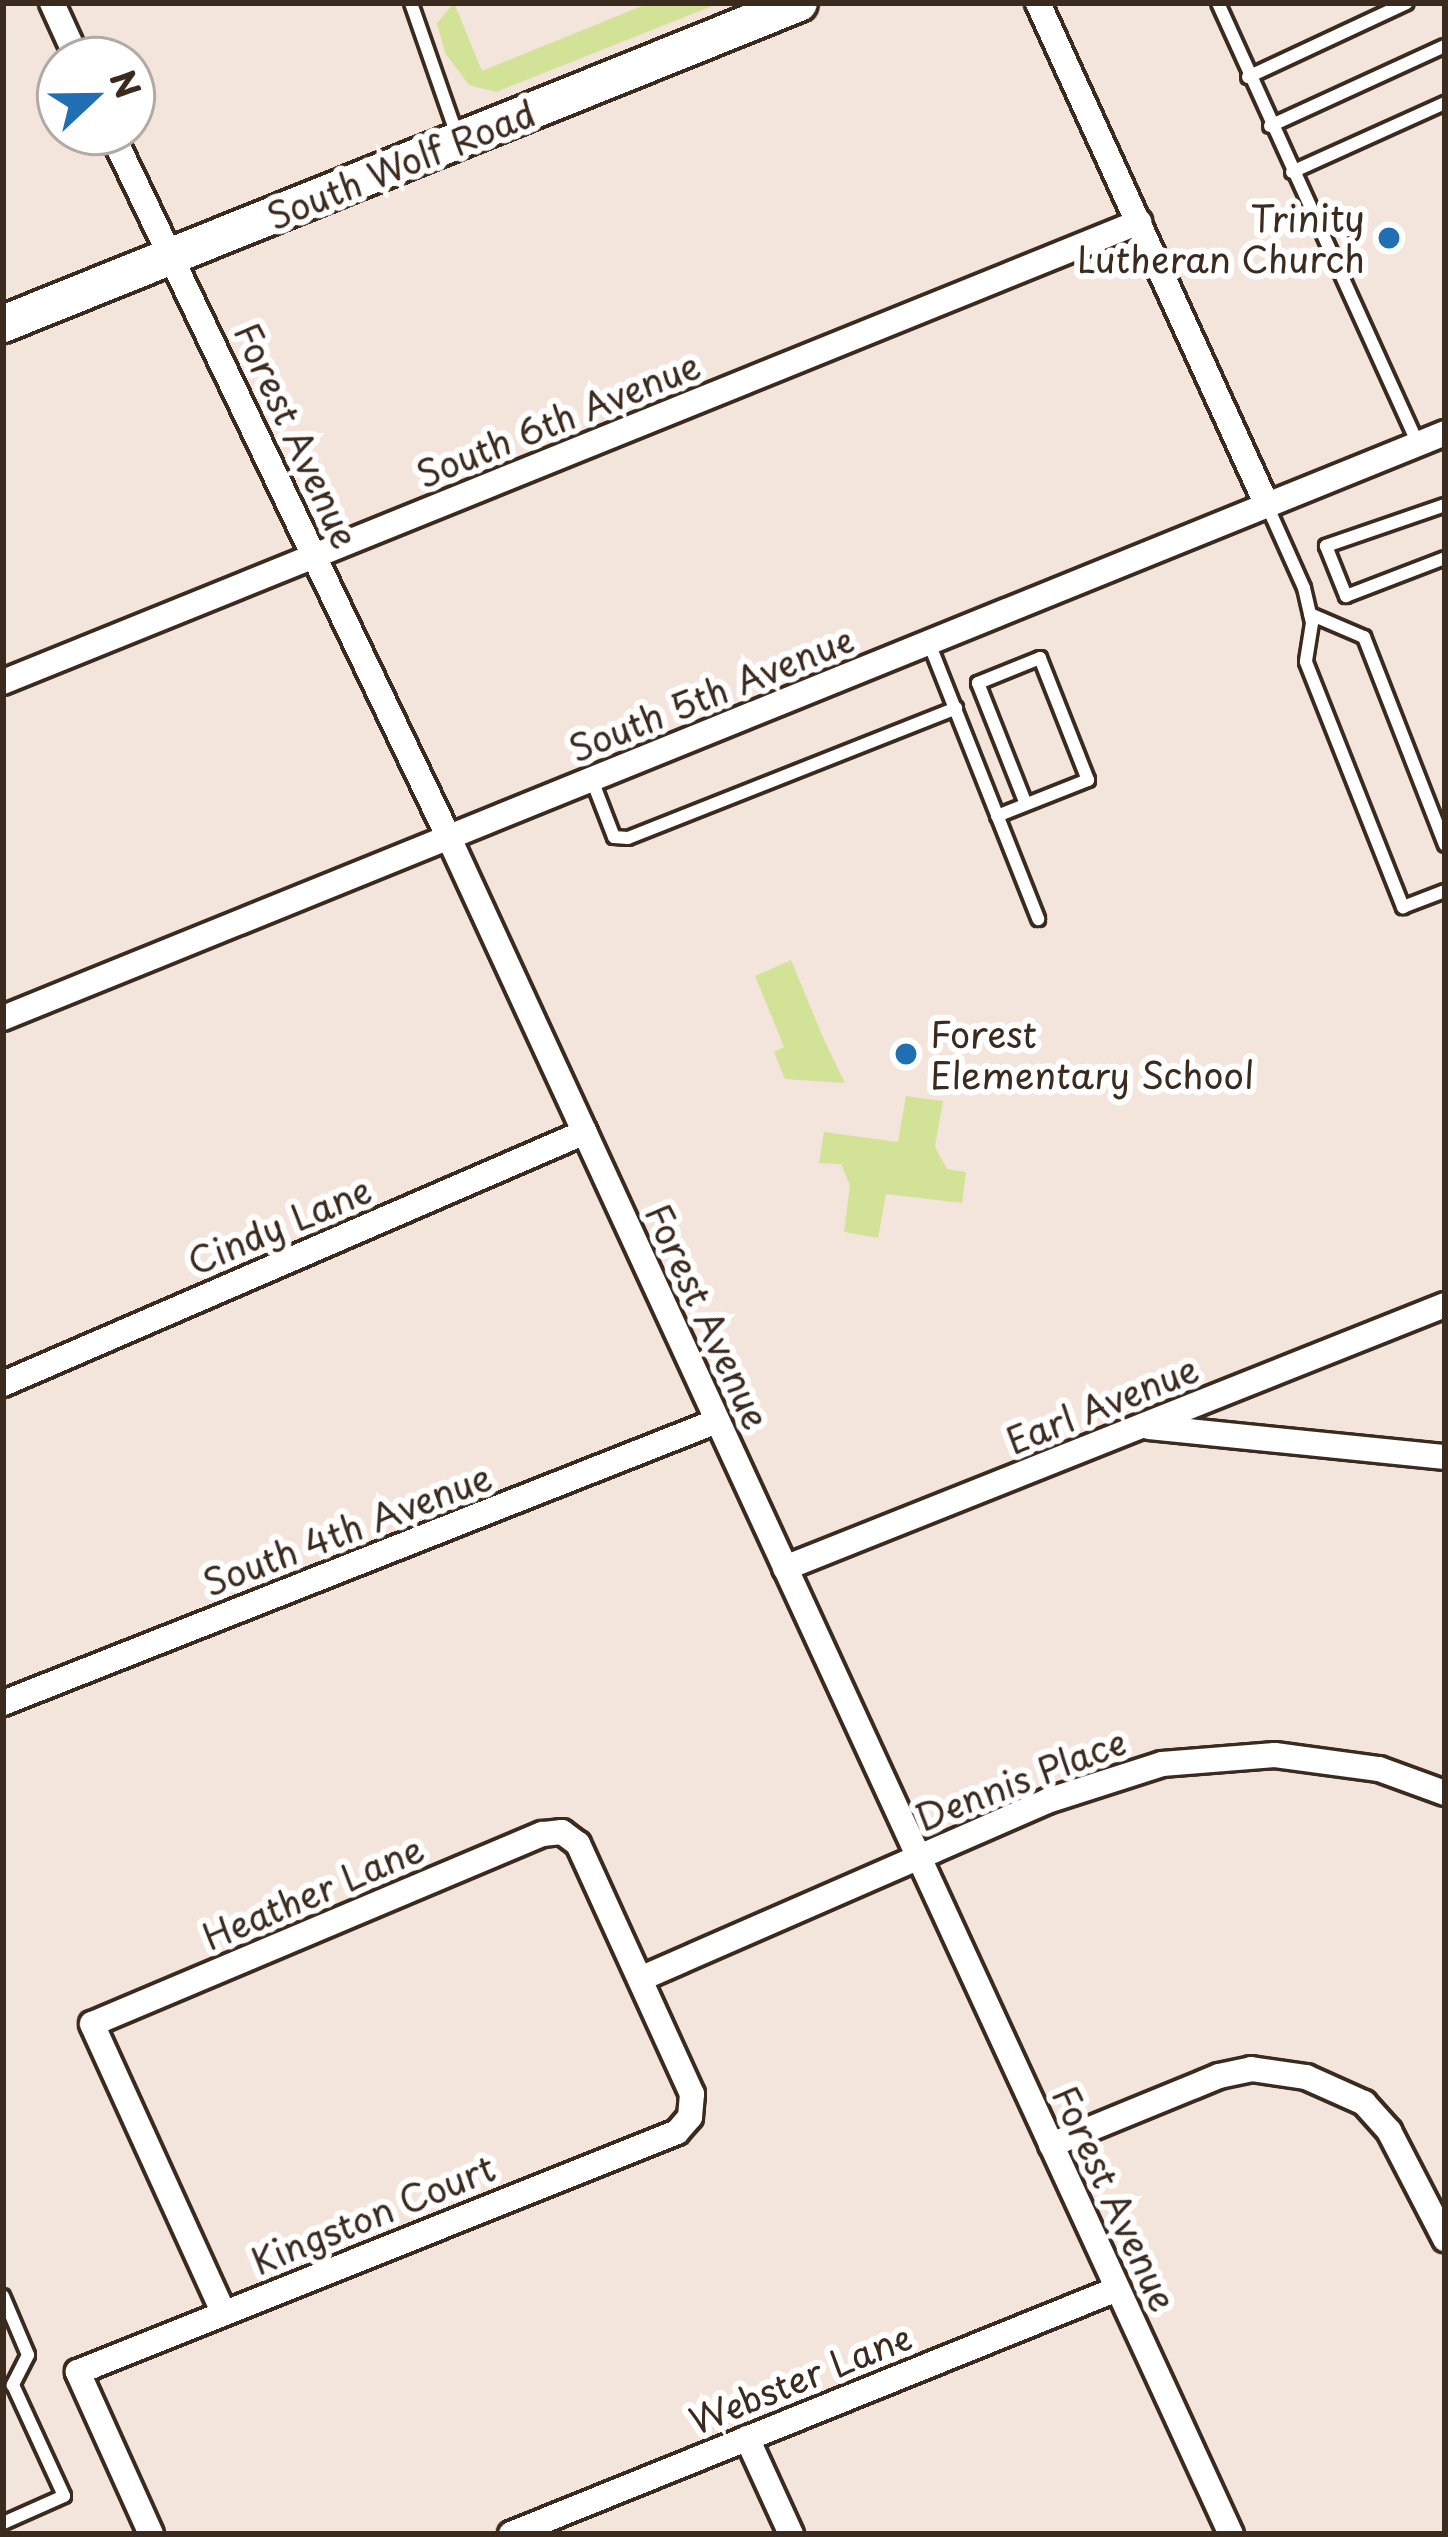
<!DOCTYPE html>
<html>
<head>
<meta charset="utf-8">
<style>
  body { margin:0 }
  #map { position:relative; width:1448px; height:2537px; overflow:hidden; background:#f4e5dc; font-family:"Playpen Sans",sans-serif }
  div>[style] { position:absolute }
  .green>* { inset:0; background:#d2e296 }
  .roads { filter:drop-shadow(3px 0 #3b2a1e) drop-shadow(-3px 0 #3b2a1e) drop-shadow(0 3px #3b2a1e) drop-shadow(0 -3px #3b2a1e) }
  .lane>* { height:12px; margin:-6px; padding:0 6px; transform-origin:6px; border-radius:6px; background:#fff }
  .street>* { height:24px; margin:-12px; padding:0 12px; transform-origin:12px; border-radius:12px; background:#fff }
  .secondary>* { height:36px; margin:-18px; padding:0 18px; transform-origin:18px; border-radius:18px; background:#fff }
  .dots>* { width:33px; height:33px; translate:-50% -50%; box-sizing:border-box; border:6px solid #fff; border-radius:50% }
  span { translate:-50% -50%; white-space:nowrap; text-align:center; line-height:1.15; -webkit-text-stroke:12px #fff; paint-order:stroke }
  .street-label { font-size:36px; color:#3b2a1e }
  .poi-label { font-size:36px; color:#3b2a1e }
  .right { translate:-100% -50%; text-align:right }
  .left { translate:0 -50%; text-align:left }
  .frame { position:absolute; inset:0; border:6px solid #3b2a1e; pointer-events:none }
  .north { position:absolute; left:36px; top:36px; width:120px; height:120px; box-sizing:border-box; background:#fff; border:3px solid #b1aaa5; border-radius:50%; rotate:68deg; font-size:33px; font-weight:700; line-height:48px; text-align:center; color:#3b2a1e }
  .north::after { content:''; display:block; margin:auto; width:42px; height:54px; background:#1f6fb2; clip-path:polygon(50% 0,100% 100%,50% 72%,0 100%) }
</style>
</head>
<body>
<div id="map">
  <div class="green">
    <i style="clip-path:polygon(454px 3px,482px 71px,649px 3px,720px 3px,496px 92px,469px 85px,445px 53px,437px 23px)"></i>
    <i style="clip-path:polygon(791px 960px,825px 1042px,845px 1083px,785px 1079px,774px 1052px,784px 1047px,755px 976px)"></i>
    <i style="clip-path:polygon(906px 1096px,943px 1101px,935px 1147px,947px 1169px,966px 1172px,962px 1203px,886px 1194px,878px 1238px,844px 1232px,850px 1185px,841px 1164px,819px 1163px,824px 1132px,898px 1142px)"></i>
  </div>
  <div class="roads">
    <div class="lane">
      <i style="left:411px;top:3px;width:143px;rotate:70.8deg"></i>
      <i style="left:1218px;top:3px;width:483px;rotate:65.6deg"></i>
      <i style="left:1248px;top:77px;width:175px;rotate:-25deg"></i>
      <i style="left:1270px;top:126px;width:192px;rotate:-24.6deg"></i>
      <i style="left:1292px;top:172px;width:168px;rotate:-24.3deg"></i>
      <i style="left:1266px;top:503px;width:93px;rotate:65.9deg"></i>
      <i style="left:1304px;top:588px;width:36px;rotate:77deg"></i>
      <i style="left:1312px;top:623px;width:39px;rotate:99deg"></i>
      <i style="left:1306px;top:662px;width:264px;rotate:68.4deg"></i>
      <i style="left:1403px;top:907px;width:45px;rotate:-20.9deg"></i>
      <i style="left:1445px;top:505px;width:126px;rotate:161deg"></i>
      <i style="left:1326px;top:546px;width:54px;rotate:68.2deg"></i>
      <i style="left:1346px;top:596px;width:106px;rotate:-21deg"></i>
      <i style="left:1310px;top:614px;width:59px;rotate:23.1deg"></i>
      <i style="left:1364px;top:637px;width:223px;rotate:68.7deg"></i>
      <i style="left:929px;top:643px;width:297px;rotate:68.4deg"></i>
      <i style="left:592px;top:780px;width:61px;rotate:68.9deg"></i>
      <i style="left:614px;top:837px;width:14px;rotate:4deg"></i>
      <i style="left:628px;top:838px;width:353px;rotate:-21.6deg"></i>
      <i style="left:997px;top:816px;width:98px;rotate:-21.6deg"></i>
      <i style="left:1088px;top:780px;width:131px;rotate:-111.5deg"></i>
      <i style="left:1040px;top:658px;width:67px;rotate:158deg"></i>
      <i style="left:978px;top:683px;width:130px;rotate:68.4deg"></i>
      <i style="left:3px;top:2296px;width:64px;rotate:67deg"></i>
      <i style="left:28px;top:2355px;width:34px;rotate:117deg"></i>
      <i style="left:13px;top:2385px;width:122px;rotate:65.3deg"></i>
      <i style="left:64px;top:2496px;width:67px;rotate:156.1deg"></i>
    </div>
    <div class="street">
      <i style="left:52px;top:3px;width:63px;rotate:65.5deg"></i>
      <i style="left:1038px;top:3px;width:550px;rotate:65.49deg"></i>
      <i style="left:111px;top:132px;width:783px;rotate:64.42deg"></i>
      <i style="left:449px;top:838px;width:1868px;rotate:65.25deg"></i>
      <i style="left:3px;top:682px;width:1226px;rotate:-22.04deg"></i>
      <i style="left:3px;top:1018px;width:1556px;rotate:-22.08deg"></i>
      <i style="left:3px;top:1384px;width:634px;rotate:-23.41deg"></i>
      <i style="left:1149px;top:1427px;width:298px;rotate:5.8deg"></i>
      <i style="left:785px;top:1568px;width:710px;rotate:-21.73deg"></i>
      <i style="left:3px;top:1703px;width:768px;rotate:-21.55deg"></i>
      <i style="left:640px;top:1979px;width:444px;rotate:-23.6deg"></i>
      <i style="left:1047px;top:1801px;width:121px;rotate:-17.8deg"></i>
      <i style="left:1162px;top:1764px;width:113px;rotate:-4.6deg"></i>
      <i style="left:1275px;top:1755px;width:105px;rotate:7.7deg"></i>
      <i style="left:1379px;top:1769px;width:70px;rotate:20deg"></i>
      <i style="left:1051px;top:2145px;width:182px;rotate:-22.3deg"></i>
      <i style="left:1219px;top:2076px;width:33px;rotate:-12deg"></i>
      <i style="left:1251px;top:2069px;width:56px;rotate:8.3deg"></i>
      <i style="left:1306px;top:2077px;width:64px;rotate:24.1deg"></i>
      <i style="left:1364px;top:2103px;width:38px;rotate:48deg"></i>
      <i style="left:1389px;top:2131px;width:122px;rotate:62.6deg"></i>
      <i style="left:747px;top:2438px;width:106px;rotate:65.4deg"></i>
      <i style="left:151px;top:2534px;width:178px;rotate:-114.3deg"></i>
      <i style="left:78px;top:2372px;width:645px;rotate:-21.83deg"></i>
      <i style="left:677px;top:2132px;width:20px;rotate:-49deg"></i>
      <i style="left:690px;top:2117px;width:23px;rotate:-85deg"></i>
      <i style="left:692px;top:2094px;width:275px;rotate:-114.5deg"></i>
      <i style="left:578px;top:1844px;width:20px;rotate:-143deg"></i>
      <i style="left:562px;top:1832px;width:20px;rotate:174deg"></i>
      <i style="left:542px;top:1834px;width:488px;rotate:157.1deg"></i>
      <i style="left:92px;top:2024px;width:316px;rotate:65.5deg"></i>
      <i style="left:511px;top:2534px;width:654px;rotate:-22.01deg"></i>
    </div>
    <div class="secondary">
      <i style="left:3px;top:324px;width:858px;rotate:-21.96deg"></i>
    </div>
  </div>
  <div class="dots">
    <i style="left:1389px;top:238px;background:#1f6fb2"></i>
    <i style="left:906px;top:1054px;background:#1f6fb2"></i>
  </div>
  <div class="street-label">
    <span style="left:401px;top:164px;rotate:-22deg">South Wolf Road</span>
    <span style="left:558px;top:419px;rotate:-22deg">South 6th Avenue</span>
    <span style="left:297px;top:435px;rotate:65deg">Forest Avenue</span>
    <span style="left:711px;top:693px;rotate:-22deg">South 5th Avenue</span>
    <span style="left:279px;top:1225px;rotate:-23deg">Cindy Lane</span>
    <span style="left:708px;top:1316px;rotate:65deg">Forest Avenue</span>
    <span style="left:1102px;top:1404px;rotate:-22deg">Earl Avenue</span>
    <span style="left:347px;top:1529px;rotate:-21deg">South 4th Avenue</span>
    <span style="left:1020px;top:1779px;rotate:-21deg">Dennis Place</span>
    <span style="left:313px;top:1892px;rotate:-23deg">Heather Lane</span>
    <span style="left:1115px;top:2198px;rotate:65deg">Forest Avenue</span>
    <span style="left:373px;top:2214px;rotate:-22deg">Kingston Court</span>
    <span style="left:800px;top:2378px;rotate:-22deg">Webster Lane</span>
  </div>
  <div class="poi-label">
    <span class="right" style="left:1365px;top:238px">Trinity<br>Lutheran Church</span>
    <span class="left" style="left:930px;top:1054px">Forest<br>Elementary School</span>
  </div>
  <div class="frame"></div>
  <div class="north">N</div>
</div>
</body>
</html>
